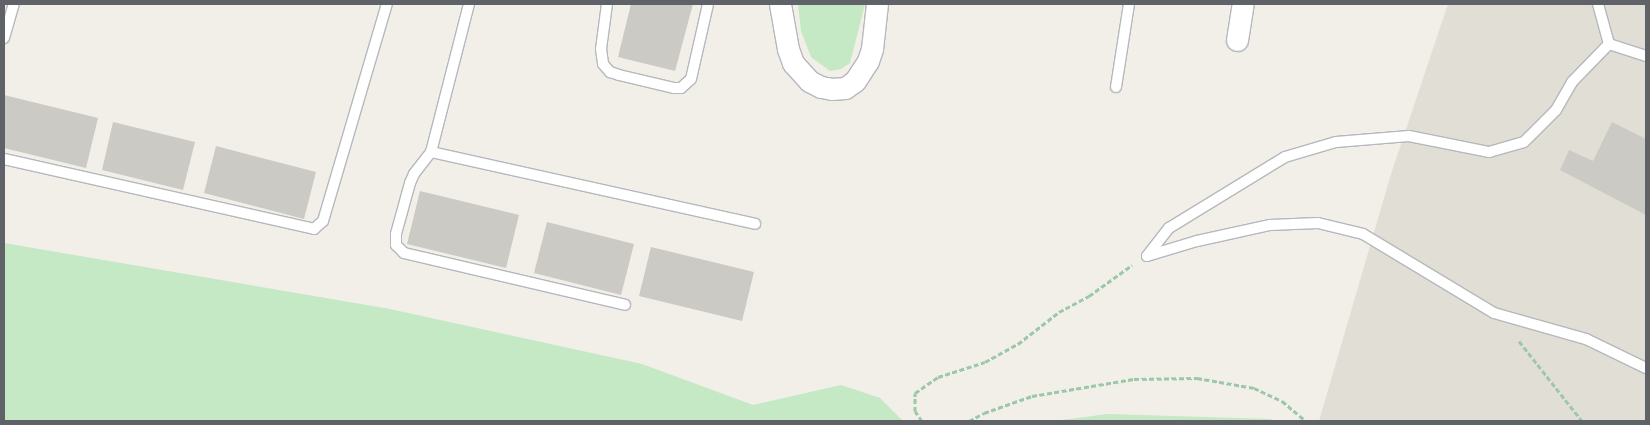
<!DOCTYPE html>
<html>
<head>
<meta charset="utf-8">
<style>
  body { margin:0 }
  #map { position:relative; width:1650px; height:425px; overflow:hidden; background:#f1efe8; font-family:Karla,sans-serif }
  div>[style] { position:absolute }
  .education>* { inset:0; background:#e1ded6 }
  .green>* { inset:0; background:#c5e8c5 }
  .building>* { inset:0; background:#cccac5 }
  .path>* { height:3px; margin-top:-1.5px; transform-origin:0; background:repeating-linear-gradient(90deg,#9cc7a9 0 5px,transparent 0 7.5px) }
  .roads { filter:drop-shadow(1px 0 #b5b8bc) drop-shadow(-1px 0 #b5b8bc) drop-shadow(0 1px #b5b8bc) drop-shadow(0 -1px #b5b8bc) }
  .service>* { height:10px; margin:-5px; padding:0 5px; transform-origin:5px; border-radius:5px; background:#fff }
  .minor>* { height:21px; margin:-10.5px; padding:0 10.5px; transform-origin:10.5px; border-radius:10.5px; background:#fff }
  span { translate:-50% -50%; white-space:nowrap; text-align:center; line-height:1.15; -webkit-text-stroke:4px #fff; paint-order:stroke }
  .frame { position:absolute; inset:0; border:5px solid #5f6368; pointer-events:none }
</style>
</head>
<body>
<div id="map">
  <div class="education">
    <i style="clip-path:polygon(1448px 4px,1646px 4px,1646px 421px,1319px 421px,1391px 174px)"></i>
  </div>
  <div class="green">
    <i style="clip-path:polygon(798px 4px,865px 4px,850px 63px,841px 69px,830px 71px,811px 57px,801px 31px)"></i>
    <i style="clip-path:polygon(4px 243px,390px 309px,642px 364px,753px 405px,841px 385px,880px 398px,903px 421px,4px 421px)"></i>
    <i style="clip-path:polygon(1108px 414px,1271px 419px,1273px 421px,1054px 421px)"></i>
  </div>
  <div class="building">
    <i style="clip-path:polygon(631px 4px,693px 4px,675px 71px,618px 57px)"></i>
    <i style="clip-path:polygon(4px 95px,98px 118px,86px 168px,4px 148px)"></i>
    <i style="clip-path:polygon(113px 122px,195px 142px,183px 190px,102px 170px)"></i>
    <i style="clip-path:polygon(1612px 122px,1646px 139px,1646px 215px,1560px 170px,1569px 150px,1593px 161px)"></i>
    <i style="clip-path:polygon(216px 146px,316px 172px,304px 219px,204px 193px)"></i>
    <i style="clip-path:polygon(420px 191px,519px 215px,506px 268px,407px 244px)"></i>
    <i style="clip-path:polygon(547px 222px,634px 244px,621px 295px,534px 273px)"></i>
    <i style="clip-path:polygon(651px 247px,754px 272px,742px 321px,639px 296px)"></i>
  </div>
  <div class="path">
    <i style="left:1519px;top:341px;width:102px;rotate:51.8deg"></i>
    <i style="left:922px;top:421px;width:12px;rotate:-125deg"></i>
    <i style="left:915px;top:411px;width:18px;rotate:-90deg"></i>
    <i style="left:915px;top:393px;width:28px;rotate:-35deg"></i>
    <i style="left:938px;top:377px;width:49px;rotate:-17.7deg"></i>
    <i style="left:985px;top:362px;width:38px;rotate:-29deg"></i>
    <i style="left:1018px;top:344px;width:52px;rotate:-38deg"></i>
    <i style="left:1059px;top:312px;width:34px;rotate:-28deg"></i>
    <i style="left:1089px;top:296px;width:53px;rotate:-35.8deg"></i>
    <i style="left:969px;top:421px;width:17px;rotate:-28deg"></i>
    <i style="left:984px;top:413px;width:51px;rotate:-19.5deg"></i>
    <i style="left:1032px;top:396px;width:103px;rotate:-9.5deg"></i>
    <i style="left:1134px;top:379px;width:63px;rotate:-0.9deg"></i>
    <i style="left:1197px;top:378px;width:58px;rotate:10deg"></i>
    <i style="left:1254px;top:388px;width:31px;rotate:25deg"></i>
    <i style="left:1282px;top:401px;width:31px;rotate:40deg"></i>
  </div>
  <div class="roads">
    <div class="service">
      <i style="left:469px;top:4px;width:153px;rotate:104.4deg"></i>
      <i style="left:431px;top:152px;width:28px;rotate:128deg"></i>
      <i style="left:414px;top:174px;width:10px;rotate:114deg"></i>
      <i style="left:410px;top:183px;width:53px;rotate:105.4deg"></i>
      <i style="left:396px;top:234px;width:11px;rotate:90deg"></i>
      <i style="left:396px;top:245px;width:11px;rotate:45deg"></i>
      <i style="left:404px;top:253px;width:227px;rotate:13.2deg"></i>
      <i style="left:607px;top:4px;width:45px;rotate:97.6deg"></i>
      <i style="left:601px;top:49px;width:15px;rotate:82deg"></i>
      <i style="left:603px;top:64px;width:11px;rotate:49deg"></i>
      <i style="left:610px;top:72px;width:9px;rotate:18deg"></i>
      <i style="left:619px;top:75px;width:57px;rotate:13.3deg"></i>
      <i style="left:674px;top:88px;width:7px"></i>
      <i style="left:681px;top:88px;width:13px;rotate:-42deg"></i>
      <i style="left:691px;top:79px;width:77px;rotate:-77.2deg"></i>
      <i style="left:1598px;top:4px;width:41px;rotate:74.6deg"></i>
      <i style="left:4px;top:38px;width:35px;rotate:-74deg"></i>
      <i style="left:1116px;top:87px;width:84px;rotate:-81.1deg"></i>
      <i style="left:431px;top:152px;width:332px;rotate:12.5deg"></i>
      <i style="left:4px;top:159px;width:318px;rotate:12.7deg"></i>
      <i style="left:314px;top:229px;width:12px;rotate:-42deg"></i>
      <i style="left:323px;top:221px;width:226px;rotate:-73.6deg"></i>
      <i style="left:1147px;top:256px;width:36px;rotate:-52deg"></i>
      <i style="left:1169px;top:228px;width:136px;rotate:-31.5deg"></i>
      <i style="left:1285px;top:157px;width:53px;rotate:-16.4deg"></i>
      <i style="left:1336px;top:142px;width:73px;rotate:-4.7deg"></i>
      <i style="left:1409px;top:136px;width:82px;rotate:11.3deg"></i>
      <i style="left:1489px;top:152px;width:36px;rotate:-16deg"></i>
      <i style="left:1524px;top:142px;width:45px;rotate:-45deg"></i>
      <i style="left:1556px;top:110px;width:32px;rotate:-60deg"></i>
      <i style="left:1572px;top:82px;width:53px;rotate:-45.8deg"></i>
      <i style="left:1609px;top:44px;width:39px;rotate:18deg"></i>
      <i style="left:1147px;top:256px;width:52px;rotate:-16.7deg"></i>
      <i style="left:1197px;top:241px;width:75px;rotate:-12.4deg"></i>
      <i style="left:1270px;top:225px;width:48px;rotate:-2.4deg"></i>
      <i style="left:1318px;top:223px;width:46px;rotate:13.7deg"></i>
      <i style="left:1363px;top:234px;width:153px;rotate:31.1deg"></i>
      <i style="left:1494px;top:313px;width:96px;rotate:15.8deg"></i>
      <i style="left:1586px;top:339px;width:67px;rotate:25.8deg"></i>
    </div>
    <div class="minor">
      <i style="left:780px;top:4px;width:46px;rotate:79.9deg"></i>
      <i style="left:788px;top:49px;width:15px;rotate:70deg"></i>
      <i style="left:793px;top:63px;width:24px;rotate:48deg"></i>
      <i style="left:809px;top:81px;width:13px;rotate:27deg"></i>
      <i style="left:821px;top:87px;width:11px;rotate:10deg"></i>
      <i style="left:832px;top:89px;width:13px;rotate:-4deg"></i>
      <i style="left:845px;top:88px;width:12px;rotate:-35deg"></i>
      <i style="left:855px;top:81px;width:24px;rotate:-57deg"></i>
      <i style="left:868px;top:61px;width:13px;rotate:-72deg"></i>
      <i style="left:872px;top:49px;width:45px;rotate:-83.7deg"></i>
      <i style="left:1237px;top:40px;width:36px;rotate:-81deg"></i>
    </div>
  </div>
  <div class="frame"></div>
</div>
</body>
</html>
